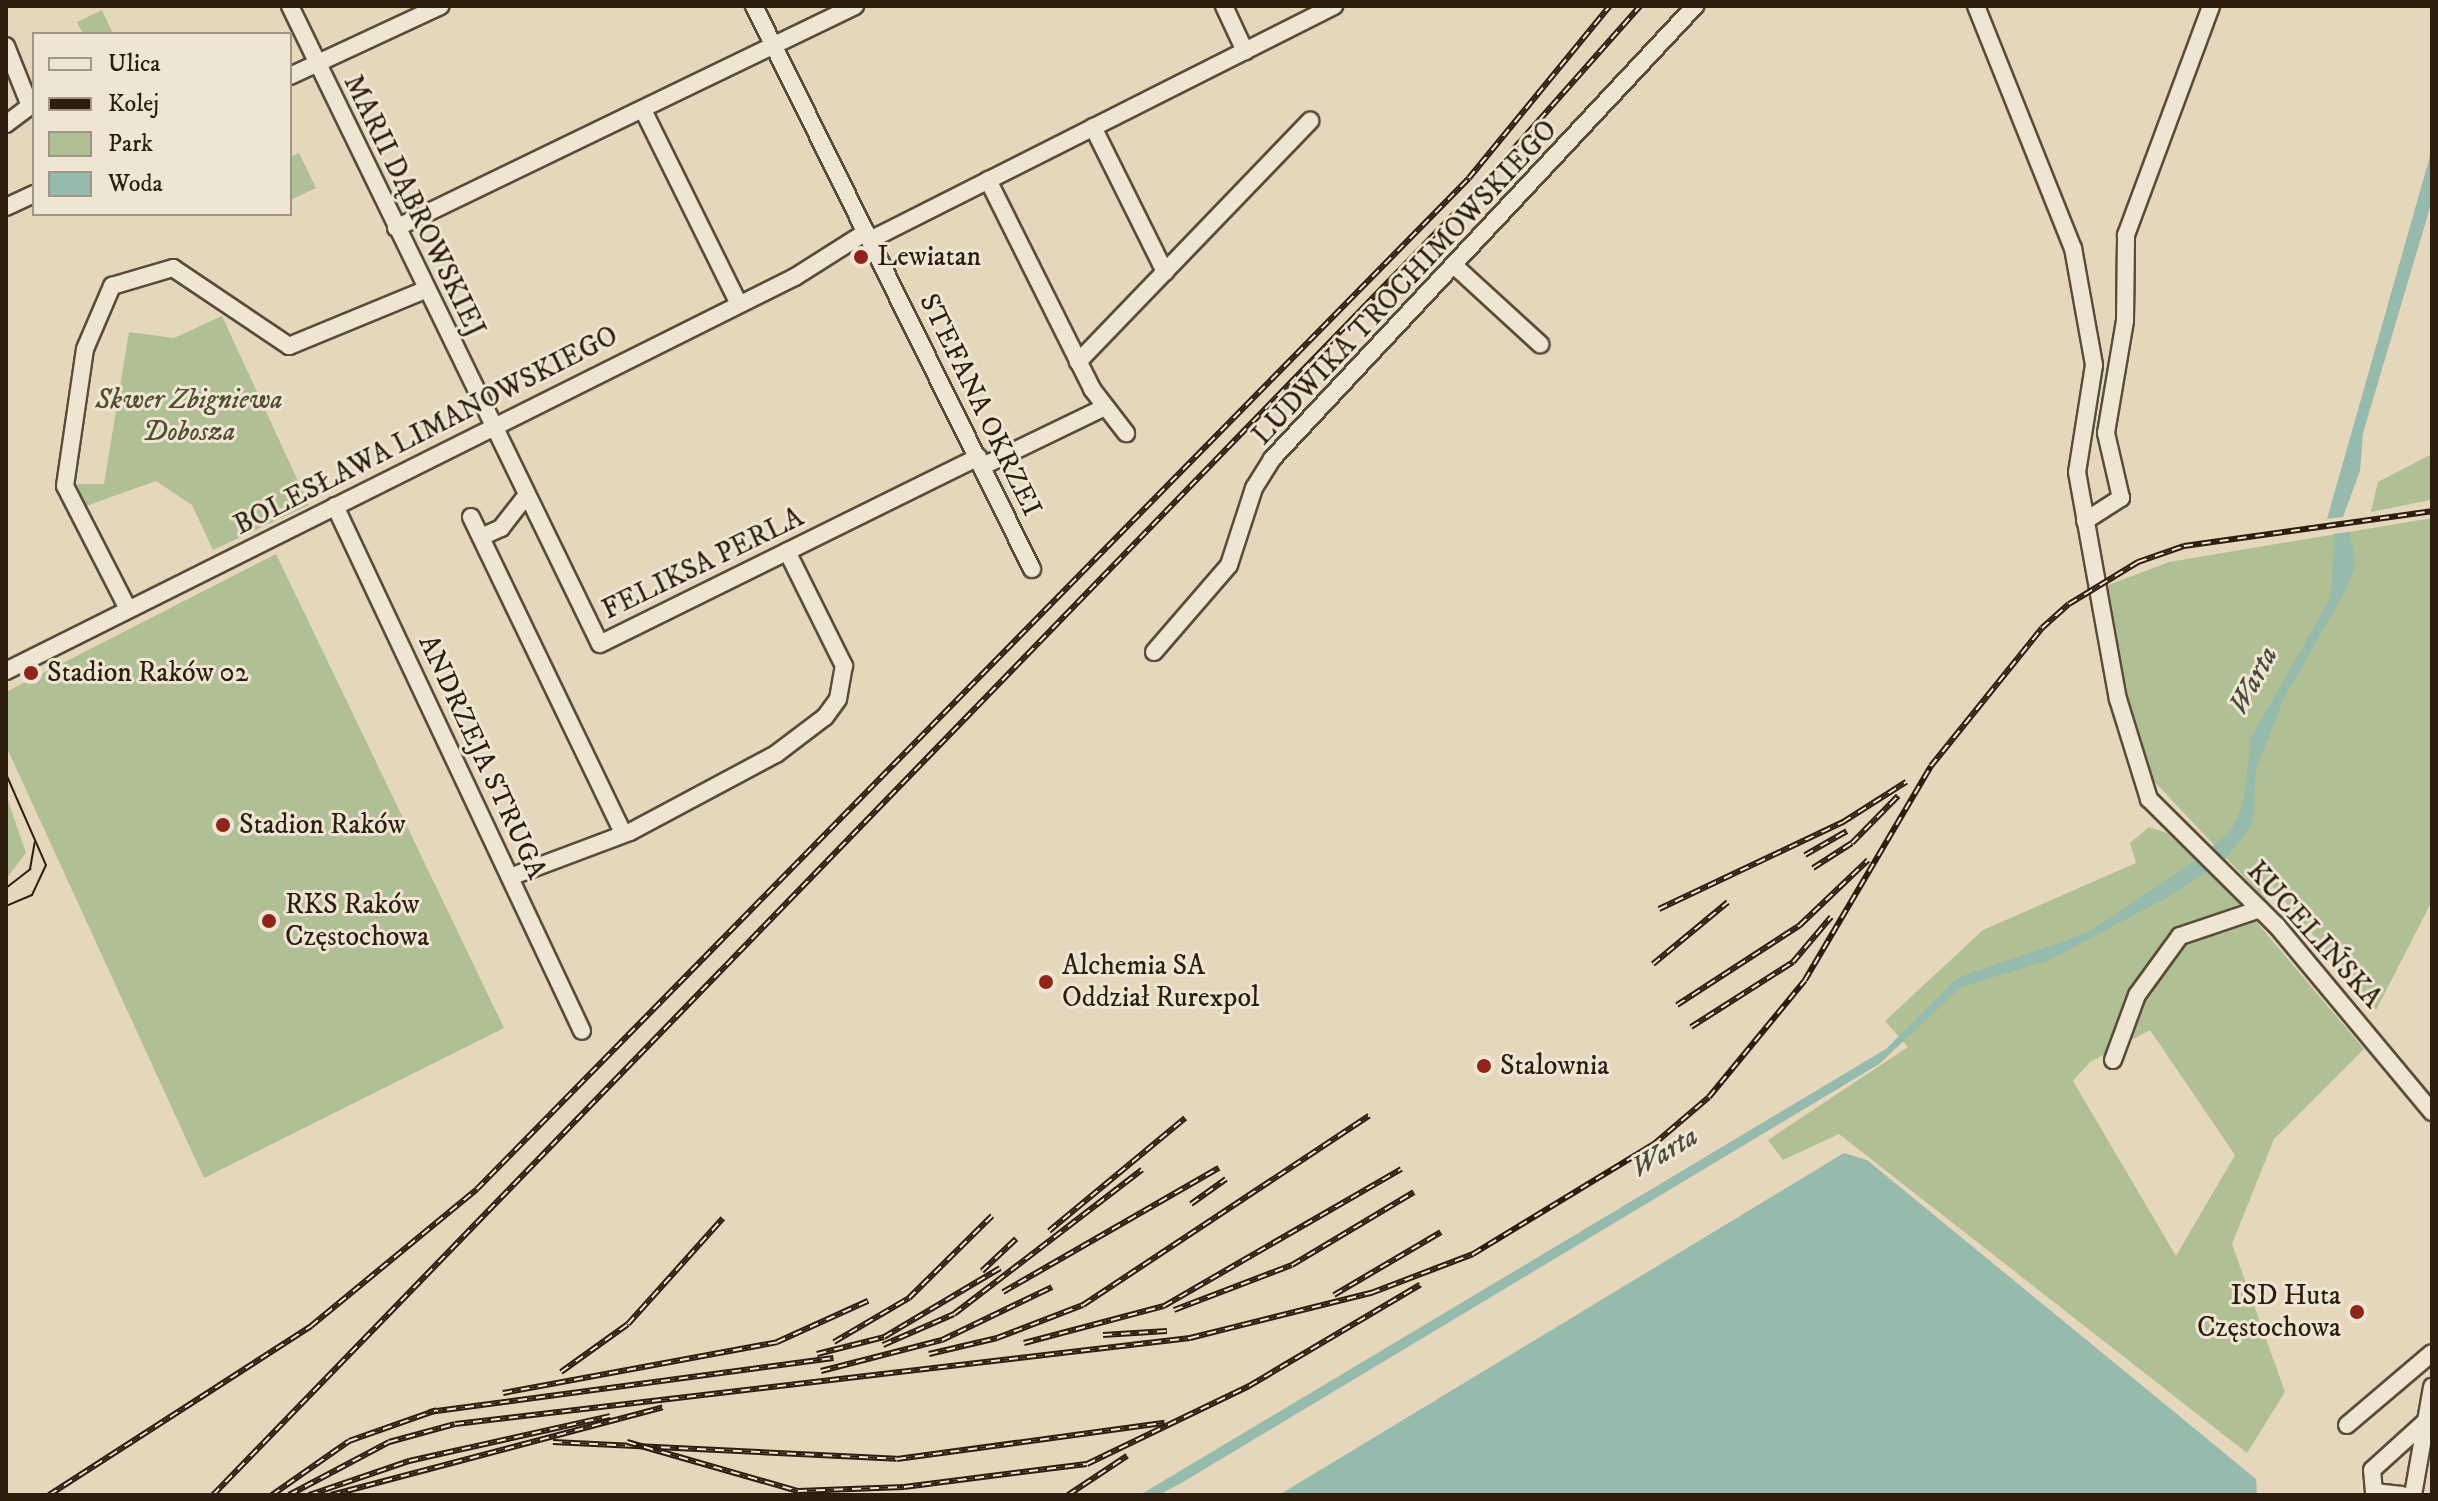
<!DOCTYPE html>
<html>
<head>
<meta charset="utf-8">
<style>
  body { margin:0 }
  #map { position:relative; width:2438px; height:1501px; overflow:hidden; background:#e5d7bc; font-family:"IM FELL DW Pica",serif }
  div>[style] { position:absolute }
  .green>* { inset:0; background:#b0bf94 }
  .water>* { inset:0; background:#96baac }
  .roads { filter:drop-shadow(2px 0 #5b4c3a) drop-shadow(-2px 0 #5b4c3a) drop-shadow(0 2px #5b4c3a) drop-shadow(0 -2px #5b4c3a) }
  .minor>* { height:16px; margin:-8px; padding:0 8px; transform-origin:8px; border-radius:8px; background:#eee5d3 }
  .tram>* { height:2px; margin:-1px; padding:0 1px; transform-origin:1px; border-radius:1px; background:#2d1d0f }
  .rail>* { height:6px; margin-top:-3px; transform-origin:0; background:repeating-linear-gradient(90deg,#eee5d3 0 9px,#2d1d0f 0 18px); box-sizing:border-box; border-block:2px solid #2d1d0f }
  .dots>* { width:22px; height:22px; translate:-50% -50%; box-sizing:border-box; border:4px solid #eee5d3; border-radius:50% }
  span { translate:-50% -50%; white-space:nowrap; text-align:center; line-height:1.15; -webkit-text-stroke:6px #eee5d3; paint-order:stroke }
  .street-label { font-size:28px; color:#2d1d0f }
  .poi-label { font-size:28px; color:#2d1d0f }
  .left { translate:0 -50%; text-align:left }
  .right { translate:-100% -50%; text-align:right }
  .park-label { font-size:28px; color:#544e37; font-style:italic }
  .water-label { font-size:30px; color:#4c4c3e; font-style:italic }
  .frame { position:absolute; inset:0; border:8px solid #2d1d0f; pointer-events:none }
  .legend { position:absolute; left:32px; top:32px; width:260px; height:184px; box-sizing:border-box; background:#eee5d3; border:2px solid #a19585; margin:0; padding:10px 14px; list-style:none; font-size:24px; color:#2d1d0f }
  .legend li { display:flex; align-items:center; gap:16px; height:40px }
  .legend b { width:40px; border:2px solid #a19585 }
</style>
</head>
<body>
<div id="map">
  <div class="green">
    <i style="clip-path:polygon(102px 10px,113px 34px,83px 34px,77px 22px)"></i>
    <i style="clip-path:polygon(299px 153px,316px 188px,290px 200px,290px 157px)"></i>
    <i style="clip-path:polygon(222px 316px,309px 505px,213px 550px,192px 505px,156px 481px,86px 506px,77px 484px,104px 484px,129px 332px,174px 338px)"></i>
    <i style="clip-path:polygon(2432px 454px,2432px 508px,2430px 500px,2371px 512px,2378px 482px)"></i>
    <i style="clip-path:polygon(2432px 518px,2432px 901px,2376px 1010px,2272px 886px,2265px 899px,2150px 777px,2129px 714px,2103px 587px,2169px 562px)"></i>
    <i style="clip-path:polygon(276px 554px,504px 1028px,204px 1178px,6px 746px,6px 692px)"></i>
    <i style="clip-path:polygon(6px 795px,26px 853px,6px 879px)"></i>
    <i style="clip-path:polygon(evenodd,2149px 827px,2167px 833px,2237px 899px,2364px 1049px,2274px 1139px,2232px 1244px,2285px 1392px,2247px 1453px,1839px 1134px,1783px 1160px,1768px 1140px,1908px 1047px,1885px 1021px,1983px 930px,2136px 863px,2130px 843px,2149px 827px,2150px 1030px,2235px 1155px,2176px 1256px,2073px 1081px,2090px 1062px,2150px 1030px)"></i>
  </div>
  <div class="water">
    <i style="clip-path:polygon(2432px 149px,2432px 201px,2363px 433px,2360px 471px,2343px 517px,2327px 519px)"></i>
    <i style="clip-path:polygon(2349px 532px,2356px 563px,2348px 586px,2284px 698px,2256px 770px,2252px 825px,2224px 861px,2211px 848px,2232px 829px,2243px 804px,2251px 738px,2331px 597px,2334px 534px)"></i>
    <i style="clip-path:polygon(2198px 859px,2210px 870px,2171px 895px,2050px 960px,1961px 987px,1879px 1064px,1183px 1482px,1159px 1495px,1140px 1495px,1886px 1049px,1957px 978px,2087px 933px)"></i>
    <i style="clip-path:polygon(1844px 1153px,1867px 1160px,2256px 1479px,2257px 1495px,1279px 1495px)"></i>
  </div>
  <div class="roads">
    <div class="minor">
      <i style="left:290px;top:6px;width:709px;rotate:64.09deg"></i>
      <i style="left:600px;top:644px;width:422px;rotate:-26.3deg"></i>
      <i style="left:754px;top:6px;width:628px;rotate:63.72deg"></i>
      <i style="left:1224px;top:6px;width:50px;rotate:65deg"></i>
      <i style="left:1976px;top:6px;width:261px;rotate:68.2deg"></i>
      <i style="left:2073px;top:248px;width:119px;rotate:79.8deg"></i>
      <i style="left:2094px;top:365px;width:108px;rotate:99deg"></i>
      <i style="left:2077px;top:472px;width:231px;rotate:79.8deg"></i>
      <i style="left:2118px;top:699px;width:105px;rotate:72.8deg"></i>
      <i style="left:2149px;top:799px;width:180px;rotate:44.8deg"></i>
      <i style="left:2277px;top:926px;width:242px;rotate:50.2deg"></i>
      <i style="left:6px;top:46px;width:65px;rotate:68.2deg"></i>
      <i style="left:30px;top:106px;width:30px;rotate:143deg"></i>
      <i style="left:290px;top:76px;width:166px;rotate:-24.9deg"></i>
      <i style="left:643px;top:110px;width:216px;rotate:63.7deg"></i>
      <i style="left:1093px;top:127px;width:162px;rotate:63.6deg"></i>
      <i style="left:988px;top:180px;width:233px;rotate:63.5deg"></i>
      <i style="left:1092px;top:389px;width:56px;rotate:52.3deg"></i>
      <i style="left:6px;top:207px;width:31px;rotate:-25deg"></i>
      <i style="left:396px;top:228px;width:510px;rotate:-25.81deg"></i>
      <i style="left:870px;top:240px;width:520px;rotate:-26.76deg"></i>
      <i style="left:1457px;top:268px;width:113px;rotate:42.5deg"></i>
      <i style="left:1078px;top:362px;width:335px;rotate:-46.1deg"></i>
      <i style="left:983px;top:466px;width:133px;rotate:-25.8deg"></i>
      <i style="left:335px;top:506px;width:580px;rotate:64.8deg"></i>
      <i style="left:471px;top:517px;width:351px;rotate:64.3deg"></i>
      <i style="left:2085px;top:521px;width:43px;rotate:-32.6deg"></i>
      <i style="left:2121px;top:498px;width:67px;rotate:-103deg"></i>
      <i style="left:2106px;top:433px;width:114px;rotate:-80.4deg"></i>
      <i style="left:2125px;top:321px;width:86px;rotate:-89.3deg"></i>
      <i style="left:2126px;top:235px;width:244px;rotate:-69.6deg"></i>
      <i style="left:481px;top:537px;width:22px;rotate:-24deg"></i>
      <i style="left:501px;top:528px;width:41px;rotate:-52deg"></i>
      <i style="left:128px;top:609px;width:138px;rotate:-117.1deg"></i>
      <i style="left:65px;top:486px;width:138px;rotate:-81.7deg"></i>
      <i style="left:85px;top:349px;width:69px;rotate:-66.8deg"></i>
      <i style="left:112px;top:286px;width:64px;rotate:-16.4deg"></i>
      <i style="left:173px;top:268px;width:140px;rotate:33.9deg"></i>
      <i style="left:289px;top:346px;width:147px;rotate:-22.4deg"></i>
      <i style="left:1154px;top:652px;width:115px;rotate:-49.2deg"></i>
      <i style="left:1229px;top:565px;width:81px;rotate:-72deg"></i>
      <i style="left:1254px;top:488px;width:34px;rotate:-58deg"></i>
      <i style="left:1272px;top:459px;width:620px;rotate:-46.96deg"></i>
      <i style="left:6px;top:671px;width:882px;rotate:-26.54deg"></i>
      <i style="left:795px;top:277px;width:84px;rotate:-32.4deg"></i>
      <i style="left:510px;top:877px;width:128px;rotate:-20.6deg"></i>
      <i style="left:630px;top:832px;width:166px;rotate:-28.1deg"></i>
      <i style="left:776px;top:754px;width:61px;rotate:-37.1deg"></i>
      <i style="left:825px;top:717px;width:22px;rotate:-54deg"></i>
      <i style="left:838px;top:699px;width:34px;rotate:-80deg"></i>
      <i style="left:844px;top:666px;width:128px;rotate:-116.4deg"></i>
      <i style="left:2113px;top:1060px;width:69px;rotate:-69.7deg"></i>
      <i style="left:2137px;top:995px;width:73px;rotate:-53.9deg"></i>
      <i style="left:2180px;top:936px;width:84px;rotate:-18.6deg"></i>
      <i style="left:2347px;top:1425px;width:111px;rotate:-40.3deg"></i>
      <i style="left:2402px;top:1495px;width:28px;rotate:-174deg"></i>
      <i style="left:2374px;top:1492px;width:22px;rotate:-95deg"></i>
      <i style="left:2372px;top:1470px;width:73px;rotate:-42.2deg"></i>
      <i style="left:2413px;top:1495px;width:110px;rotate:-80deg"></i>
    </div>
  </div>
  <div class="tram">
    <i style="left:6px;top:774px;width:99px;rotate:66.3deg"></i>
    <i style="left:46px;top:865px;width:33px;rotate:115deg"></i>
    <i style="left:32px;top:895px;width:28px;rotate:157deg"></i>
    <i style="left:6px;top:888px;width:31px;rotate:-38deg"></i>
    <i style="left:30px;top:869px;width:27px;rotate:-80deg"></i>
  </div>
  <div class="rail">
    <i style="left:1805px;top:855px;width:48px;rotate:-29.7deg"></i>
    <i style="left:1813px;top:868px;width:46px;rotate:-32.7deg"></i>
    <i style="left:1852px;top:843px;width:66px;rotate:-45.6deg"></i>
    <i style="left:1659px;top:909px;width:204px;rotate:-25.3deg"></i>
    <i style="left:1843px;top:822px;width:75px;rotate:-32.4deg"></i>
    <i style="left:1653px;top:964px;width:97px;rotate:-39.6deg"></i>
    <i style="left:1677px;top:1005px;width:147px;rotate:-33deg"></i>
    <i style="left:1800px;top:925px;width:94px;rotate:-43.7deg"></i>
    <i style="left:1691px;top:1027px;width:121px;rotate:-32.5deg"></i>
    <i style="left:1793px;top:962px;width:59px;rotate:-49.8deg"></i>
    <i style="left:1191px;top:1204px;width:43px;rotate:-35.5deg"></i>
    <i style="left:1049px;top:1231px;width:177px;rotate:-39.7deg"></i>
    <i style="left:982px;top:1271px;width:47px;rotate:-43.3deg"></i>
    <i style="left:1003px;top:1292px;width:249px;rotate:-29.9deg"></i>
    <i style="left:1334px;top:1295px;width:124px;rotate:-30.5deg"></i>
    <i style="left:1174px;top:1310px;width:126px;rotate:-20.9deg"></i>
    <i style="left:1292px;top:1265px;width:142px;rotate:-30.9deg"></i>
    <i style="left:1103px;top:1335px;width:64px;rotate:-3.6deg"></i>
    <i style="left:834px;top:1342px;width:87px;rotate:-30.4deg"></i>
    <i style="left:909px;top:1298px;width:117px;rotate:-44.7deg"></i>
    <i style="left:1024px;top:1343px;width:145px;rotate:-14.8deg"></i>
    <i style="left:1164px;top:1306px;width:274px;rotate:-30deg"></i>
    <i style="left:883px;top:1345px;width:77px;rotate:-23.6deg"></i>
    <i style="left:954px;top:1314px;width:237px;rotate:-37.5deg"></i>
    <i style="left:817px;top:1354px;width:69px;rotate:-14.2deg"></i>
    <i style="left:884px;top:1337px;width:135px;rotate:-30.7deg"></i>
    <i style="left:929px;top:1354px;width:70px;rotate:-13.2deg"></i>
    <i style="left:997px;top:1338px;width:92px;rotate:-21deg"></i>
    <i style="left:1083px;top:1305px;width:343px;rotate:-33.5deg"></i>
    <i style="left:821px;top:1371px;width:125px;rotate:-14.4deg"></i>
    <i style="left:942px;top:1340px;width:122px;rotate:-25.7deg"></i>
    <i style="left:561px;top:1372px;width:82px;rotate:-35.6deg"></i>
    <i style="left:628px;top:1324px;width:142px;rotate:-48.1deg"></i>
    <i style="left:503px;top:1393px;width:279px;rotate:-10.5deg"></i>
    <i style="left:777px;top:1342px;width:100px;rotate:-24.3deg"></i>
    <i style="left:429px;top:1412px;width:408px;rotate:-7.6deg"></i>
    <i style="left:553px;top:1442px;width:344px;rotate:2.8deg"></i>
    <i style="left:897px;top:1459px;width:270px;rotate:-7.7deg"></i>
    <i style="left:627px;top:1442px;width:178px;rotate:16deg"></i>
    <i style="left:798px;top:1491px;width:106px;rotate:-2.2deg"></i>
    <i style="left:904px;top:1487px;width:184px;rotate:-7.2deg"></i>
    <i style="left:1087px;top:1464px;width:180px;rotate:-25.7deg"></i>
    <i style="left:1249px;top:1386px;width:199px;rotate:-30.6deg"></i>
    <i style="left:49px;top:1495px;width:312px;rotate:-32.8deg"></i>
    <i style="left:311px;top:1326px;width:215px;rotate:-39.5deg"></i>
    <i style="left:477px;top:1189px;width:1416px;rotate:-45.54deg"></i>
    <i style="left:1469px;top:178px;width:222px;rotate:-50.7deg"></i>
    <i style="left:213px;top:1495px;width:1821px;rotate:-45.91deg"></i>
    <i style="left:1480px;top:187px;width:242px;rotate:-48.5deg"></i>
    <i style="left:272px;top:1495px;width:94px;rotate:-35deg"></i>
    <i style="left:349px;top:1441px;width:93px;rotate:-19.4deg"></i>
    <i style="left:289px;top:1495px;width:113px;rotate:-27.9deg"></i>
    <i style="left:389px;top:1442px;width:68px;rotate:-15.3deg"></i>
    <i style="left:455px;top:1424px;width:740px;rotate:-6.67deg"></i>
    <i style="left:1190px;top:1338px;width:187px;rotate:-14deg"></i>
    <i style="left:1371px;top:1293px;width:109px;rotate:-20.9deg"></i>
    <i style="left:1473px;top:1254px;width:212px;rotate:-31.3deg"></i>
    <i style="left:1654px;top:1144px;width:72px;rotate:-40.5deg"></i>
    <i style="left:1709px;top:1097px;width:151px;rotate:-50.6deg"></i>
    <i style="left:1805px;top:980px;width:248px;rotate:-59.5deg"></i>
    <i style="left:1931px;top:766px;width:177px;rotate:-51.2deg"></i>
    <i style="left:2042px;top:628px;width:36px;rotate:-42deg"></i>
    <i style="left:2069px;top:604px;width:81px;rotate:-31.3deg"></i>
    <i style="left:2138px;top:562px;width:49px;rotate:-19.2deg"></i>
    <i style="left:2184px;top:546px;width:250px;rotate:-8deg"></i>
    <i style="left:309px;top:1495px;width:106px;rotate:-18.8deg"></i>
    <i style="left:409px;top:1461px;width:206px;rotate:-12.6deg"></i>
    <i style="left:331px;top:1495px;width:343px;rotate:-14.8deg"></i>
    <i style="left:1068px;top:1495px;width:71px;rotate:-33.5deg"></i>
  </div>
  <div class="dots">
    <i style="left:861px;top:257px;background:#8f2418"></i>
    <i style="left:31px;top:673px;background:#8f2418"></i>
    <i style="left:223px;top:825px;background:#8f2418"></i>
    <i style="left:269px;top:921px;background:#8f2418"></i>
    <i style="left:1046px;top:982px;background:#8f2418"></i>
    <i style="left:1484px;top:1066px;background:#8f2418"></i>
    <i style="left:2357px;top:1312px;background:#8f2418"></i>
  </div>
  <div class="street-label">
    <span style="left:414px;top:206px;rotate:64deg">MARII DĄBROWSKIEJ</span>
    <span style="left:1405px;top:283px;rotate:-47deg">LUDWIKA TROCHIMOWSKIEGO</span>
    <span style="left:980px;top:405px;rotate:64deg">STEFANA OKRZEI</span>
    <span style="left:426px;top:431px;rotate:-27deg">BOLESŁAWA LIMANOWSKIEGO</span>
    <span style="left:703px;top:564px;rotate:-26deg">FELIKSA PERLA</span>
    <span style="left:482px;top:757px;rotate:65deg">ANDRZEJA STRUGA</span>
    <span style="left:2314px;top:935px;rotate:48deg">KUCELIŃSKA</span>
  </div>
  <div class="poi-label">
    <span class="left" style="left:877px;top:257px">Lewiatan</span>
    <span class="left" style="left:47px;top:673px">Stadion Raków 02</span>
    <span class="left" style="left:239px;top:825px">Stadion Raków</span>
    <span class="left" style="left:285px;top:921px">RKS Raków<br>Częstochowa</span>
    <span class="left" style="left:1062px;top:982px">Alchemia SA<br>Oddział Rurexpol</span>
    <span class="left" style="left:1500px;top:1066px">Stalownia</span>
    <span class="right" style="left:2341px;top:1312px">ISD Huta<br>Częstochowa</span>
  </div>
  <div class="park-label">
    <span style="left:189px;top:416px">Skwer Zbigniewa<br>Dobosza</span>
  </div>
  <div class="water-label">
    <span style="left:2254px;top:681px;rotate:-62deg">Warta</span>
    <span style="left:1665px;top:1153px;rotate:-31deg">Warta</span>
  </div>
  <div class="frame"></div>
  <ul class="legend">
  <li><b style="height:10px;background:#eee5d3"></b>Ulica</li>
  <li><b style="height:10px;background:#2d1d0f"></b>Kolej</li>
  <li><b style="height:22px;background:#b0bf94"></b>Park</li>
  <li><b style="height:22px;background:#96baac"></b>Woda</li>
  </ul>
</div>
</body>
</html>
